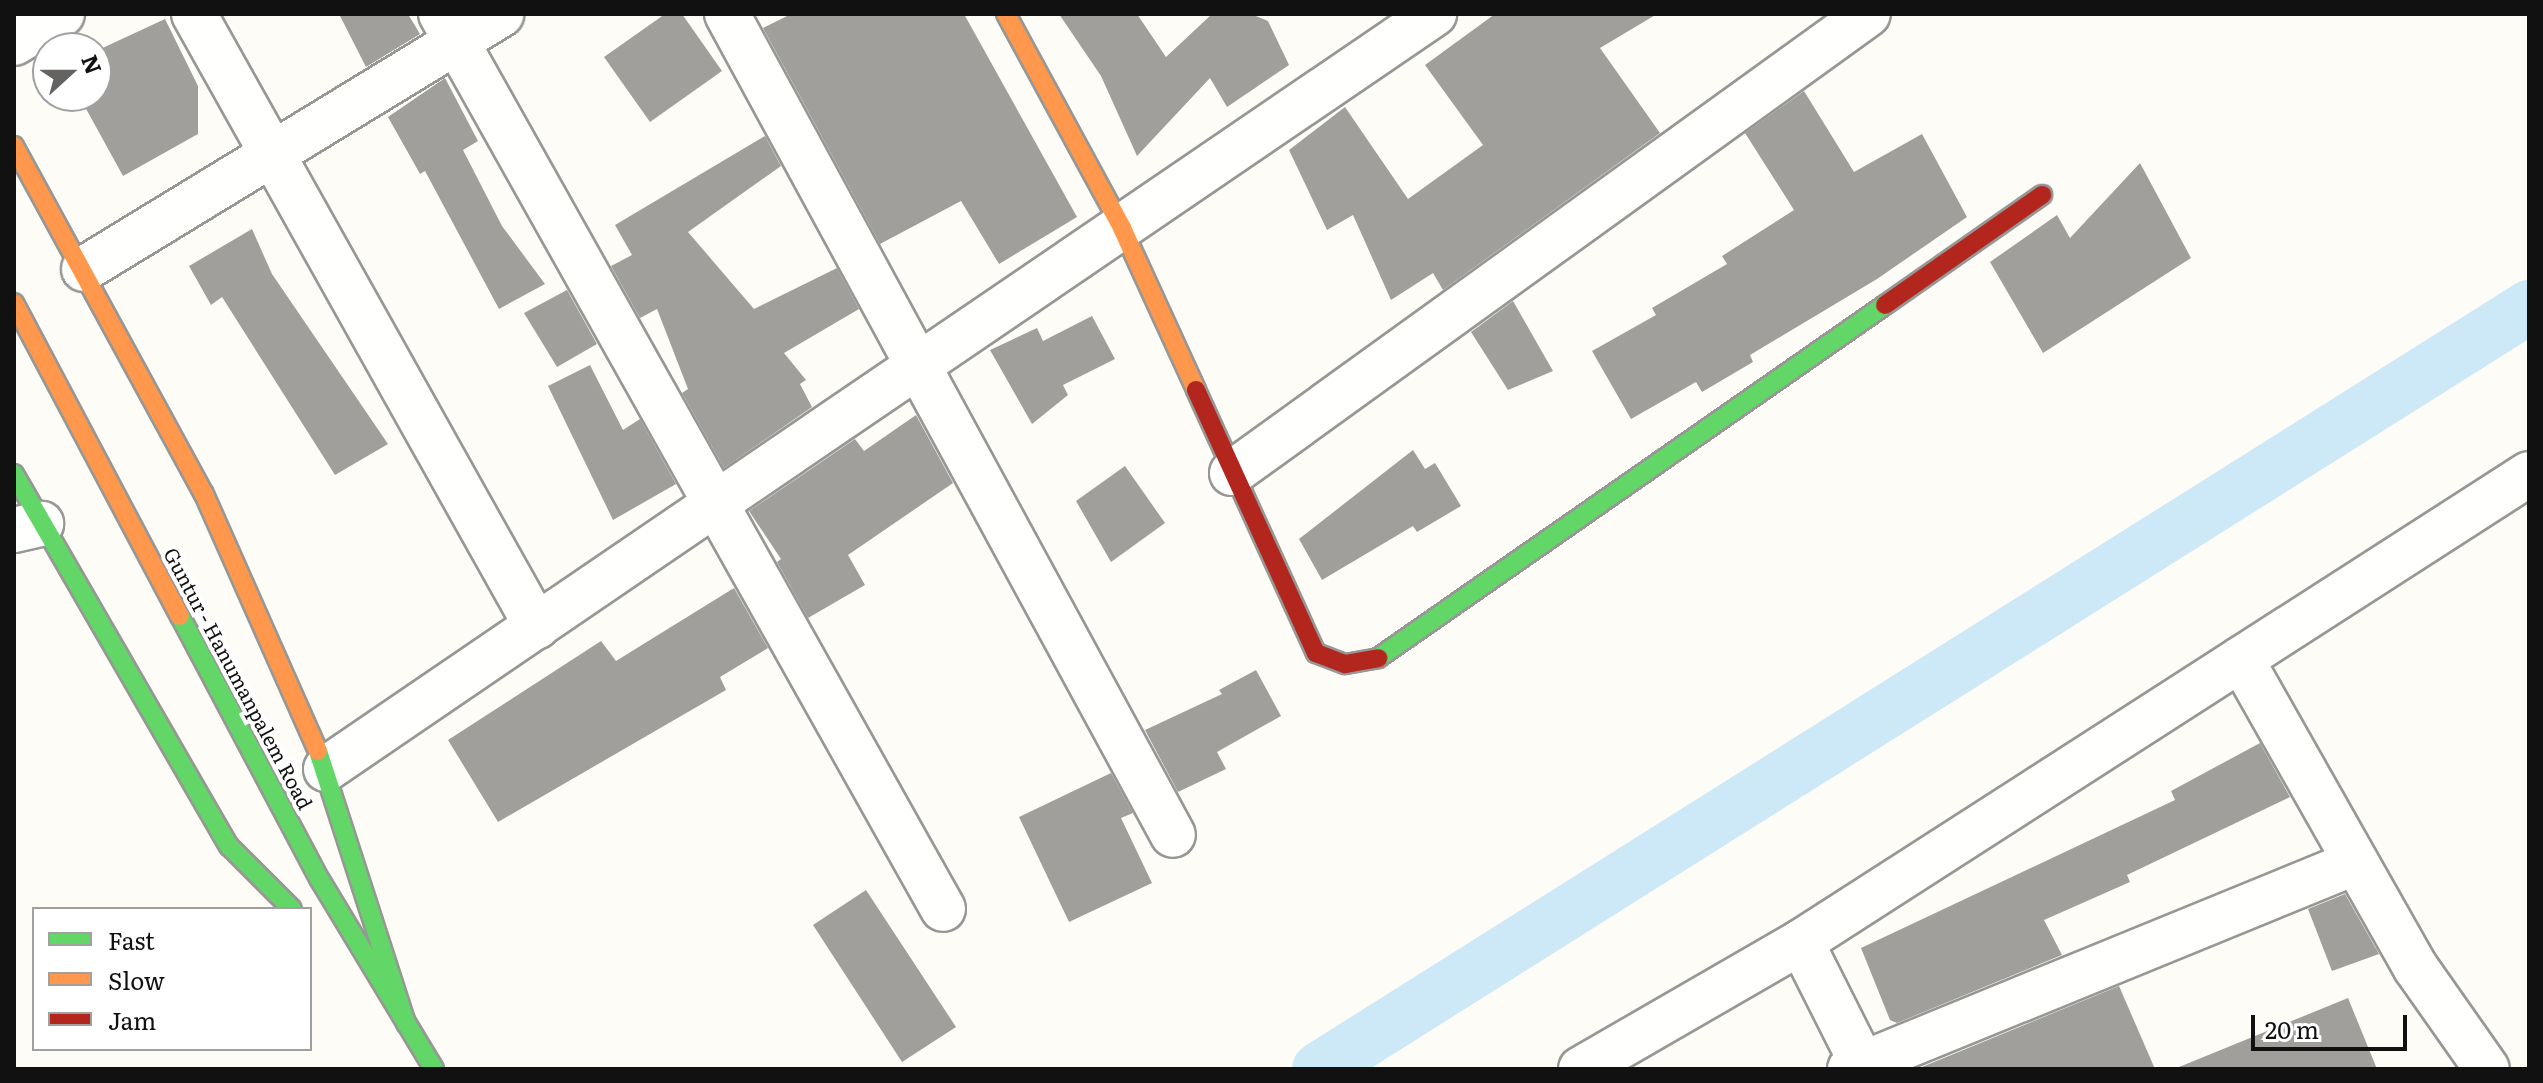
<!DOCTYPE html>
<html>
<head>
<meta charset="utf-8">
<style>
  body { margin:0 }
  #map { position:relative; width:2543px; height:1083px; overflow:hidden; background:#fdfcf7; font-family:Literata,serif }
  div>[style] { position:absolute }
  .canal>* { height:54px; margin:-27px; padding:0 27px; transform-origin:27px; border-radius:27px; background:#cde8f7 }
  .building>* { inset:0; background:#a19f9c }
  .roads { filter:drop-shadow(2px 0 #979795) drop-shadow(-2px 0 #979795) drop-shadow(0 2px #979795) drop-shadow(0 -2px #979795) }
  .street>* { height:44px; margin:-22px; padding:0 22px; transform-origin:22px; border-radius:22px; background:#fffffe }
  .fast>* { height:18px; margin:-9px; padding:0 9px; transform-origin:9px; border-radius:9px; background:#63d668 }
  .slow>* { height:18px; margin:-9px; padding:0 9px; transform-origin:9px; border-radius:9px; background:#ff974d }
  .jam>* { height:18px; margin:-9px; padding:0 9px; transform-origin:9px; border-radius:9px; background:#b3261e }
  span { translate:-50% -50%; white-space:nowrap; text-align:center; line-height:1.15; -webkit-text-stroke:8px #fff; paint-order:stroke }
  .street-label { font-size:20px; color:#111 }
  .frame { position:absolute; inset:0; border:16px solid #111; pointer-events:none }
  .legend { position:absolute; left:32px; top:907px; width:280px; height:144px; box-sizing:border-box; background:#fff; border:2px solid #a0a0a0; margin:0; padding:10px 14px; list-style:none; font-size:24px; color:#111 }
  .legend li { display:flex; align-items:center; gap:16px; height:40px }
  .legend b { width:40px; border:2px solid #a0a0a0 }
  .north { position:absolute; left:32px; top:32px; width:80px; height:80px; box-sizing:border-box; background:#fff; border:2px solid #a0a0a0; border-radius:50%; rotate:69deg; font-size:22px; font-weight:700; line-height:32px; text-align:center; color:#111 }
  .north::after { content:''; display:block; margin:auto; width:28px; height:36px; background:#646362; clip-path:polygon(50% 0,100% 100%,50% 72%,0 100%) }
  .scale { position:absolute; left:2251px; top:1015px; width:156px; height:36px; box-sizing:border-box; border:4px solid #111; border-top:0; padding-left:10px; font-size:24px; line-height:28px; white-space:nowrap; color:#111; -webkit-text-stroke:6px #fff; paint-order:stroke }
</style>
</head>
<body>
<div id="map">
  <div class="canal">
    <i style="left:1319px;top:1069px;width:1430px;rotate:-32.2deg"></i>
  </div>
  <div class="building">
    <i style="clip-path:polygon(339px 14px,408px 14px,420px 34px,366px 67px)"></i>
    <i style="clip-path:polygon(665px 14px,682px 14px,722px 71px,650px 122px,604px 57px)"></i>
    <i style="clip-path:polygon(791px 14px,964px 14px,1077px 217px,999px 264px,961px 201px,880px 244px,763px 28px)"></i>
    <i style="clip-path:polygon(1059px 14px,1137px 14px,1166px 57px,1212px 14px,1251px 14px,1268px 21px,1289px 65px,1227px 107px,1210px 78px,1137px 156px,1101px 76px)"></i>
    <i style="clip-path:polygon(1495px 14px,1657px 14px,1600px 48px,1660px 133px,1443px 290px,1433px 273px,1391px 300px,1353px 215px,1327px 230px,1289px 150px,1345px 107px,1408px 199px,1483px 145px,1425px 65px)"></i>
    <i style="clip-path:polygon(165px 19px,198px 86px,198px 134px,123px 176px,79px 96px,96px 96px,96px 51px)"></i>
    <i style="clip-path:polygon(445px 78px,478px 141px,463px 150px,502px 226px,545px 284px,499px 309px,425px 171px,420px 174px,388px 117px)"></i>
    <i style="clip-path:polygon(1804px 91px,1854px 172px,1922px 134px,1967px 217px,1877px 279px,1750px 355px,1753px 362px,1702px 392px,1696px 382px,1631px 419px,1592px 351px,1656px 315px,1652px 308px,1727px 264px,1722px 256px,1794px 210px,1745px 133px)"></i>
    <i style="clip-path:polygon(765px 136px,781px 166px,688px 232px,754px 309px,837px 268px,859px 309px,784px 353px,806px 380px,800px 384px,812px 407px,724px 468px,682px 393px,688px 389px,657px 309px,640px 318px,611px 266px,632px 255px,615px 225px)"></i>
    <i style="clip-path:polygon(2140px 163px,2191px 258px,2043px 353px,1990px 262px,2057px 215px,2070px 238px)"></i>
    <i style="clip-path:polygon(252px 229px,272px 274px,388px 444px,335px 475px,222px 297px,211px 305px,189px 266px)"></i>
    <i style="clip-path:polygon(567px 290px,597px 344px,557px 367px,524px 313px)"></i>
    <i style="clip-path:polygon(1513px 301px,1553px 371px,1508px 390px,1471px 332px)"></i>
    <i style="clip-path:polygon(1092px 316px,1115px 359px,1063px 385px,1068px 395px,1032px 424px,990px 350px,1037px 328px,1043px 341px)"></i>
    <i style="clip-path:polygon(590px 365px,623px 430px,640px 419px,676px 484px,613px 520px,548px 386px)"></i>
    <i style="clip-path:polygon(916px 415px,953px 483px,848px 555px,865px 585px,808px 618px,777px 562px,781px 559px,749px 511px,855px 439px,864px 451px)"></i>
    <i style="clip-path:polygon(1413px 450px,1425px 469px,1435px 463px,1461px 506px,1417px 532px,1413px 526px,1322px 580px,1299px 539px)"></i>
    <i style="clip-path:polygon(1125px 466px,1165px 523px,1111px 562px,1076px 501px)"></i>
    <i style="clip-path:polygon(734px 588px,768px 648px,720px 677px,726px 690px,498px 822px,448px 740px,601px 641px,616px 661px)"></i>
    <i style="clip-path:polygon(1256px 670px,1281px 716px,1217px 752px,1226px 769px,1178px 792px,1145px 730px,1222px 694px,1219px 690px)"></i>
    <i style="clip-path:polygon(2260px 743px,2290px 797px,2127px 875px,2130px 882px,2044px 920px,2062px 955px,1897px 1023px,1890px 1020px,1861px 948px,2175px 800px,2171px 791px)"></i>
    <i style="clip-path:polygon(1111px 773px,1133px 813px,1121px 818px,1152px 883px,1069px 922px,1019px 817px)"></i>
    <i style="clip-path:polygon(866px 890px,956px 1027px,902px 1062px,813px 925px)"></i>
    <i style="clip-path:polygon(2345px 894px,2379px 954px,2332px 971px,2308px 909px)"></i>
    <i style="clip-path:polygon(2119px 986px,2155px 1069px,1917px 1069px)"></i>
    <i style="clip-path:polygon(2348px 998px,2377px 1069px,2179px 1069px,2179px 1067px)"></i>
  </div>
  <div class="roads">
    <div class="street">
      <i style="left:194px;top:14px;width:702px;rotate:60.77deg"></i>
      <i style="left:441px;top:14px;width:1026px;rotate:60.71deg"></i>
      <i style="left:727px;top:14px;width:934px;rotate:61.49deg"></i>
      <i style="left:14px;top:43px;width:56px;rotate:-31.1deg"></i>
      <i style="left:84px;top:269px;width:489px;rotate:-31.4deg"></i>
      <i style="left:1232px;top:473px;width:784px;rotate:-35.82deg"></i>
      <i style="left:14px;top:530px;width:28px;rotate:-13deg"></i>
      <i style="left:2241px;top:659px;width:355px;rotate:60.5deg"></i>
      <i style="left:2416px;top:968px;width:123px;rotate:54.9deg"></i>
      <i style="left:326px;top:769px;width:1341px;rotate:-34.27deg"></i>
      <i style="left:1801px;top:942px;width:142px;rotate:63.3deg"></i>
      <i style="left:1581px;top:1069px;width:254px;rotate:-30deg"></i>
      <i style="left:1801px;top:942px;width:865px;rotate:-32.74deg"></i>
      <i style="left:1850px;top:1069px;width:544px;rotate:-22.23deg"></i>
    </div>
    <div class="fast">
      <i style="left:14px;top:474px;width:430px;rotate:60deg"></i>
      <i style="left:229px;top:846px;width:89px;rotate:45deg"></i>
      <i style="left:180px;top:616px;width:299px;rotate:62.1deg"></i>
      <i style="left:320px;top:880px;width:221px;rotate:58.9deg"></i>
      <i style="left:1378px;top:658px;width:618px;rotate:-34.85deg"></i>
      <i style="left:318px;top:751px;width:287px;rotate:72.1deg"></i>
    </div>
    <div class="slow">
      <i style="left:1006px;top:14px;width:243px;rotate:61.5deg"></i>
      <i style="left:1122px;top:228px;width:178px;rotate:65.4deg"></i>
      <i style="left:14px;top:146px;width:396px;rotate:61.4deg"></i>
      <i style="left:204px;top:494px;width:281px;rotate:66.1deg"></i>
      <i style="left:14px;top:303px;width:354px;rotate:62.1deg"></i>
    </div>
    <div class="jam">
      <i style="left:1885px;top:305px;width:192px;rotate:-35deg"></i>
      <i style="left:1196px;top:390px;width:289px;rotate:65.5deg"></i>
      <i style="left:1316px;top:653px;width:31px;rotate:21deg"></i>
      <i style="left:1345px;top:664px;width:34px;rotate:-10deg"></i>
    </div>
  </div>
  <div class="street-label">
    <span style="left:239px;top:678px;rotate:62deg">Guntur - Hanumanpalem Road</span>
  </div>
  <div class="frame"></div>
  <ul class="legend">
  <li><b style="height:10px;background:#63d668"></b>Fast</li>
  <li><b style="height:10px;background:#ff974d"></b>Slow</li>
  <li><b style="height:10px;background:#b3261e"></b>Jam</li>
  </ul>
  <div class="north">N</div>
  <div class="scale">20 m</div>
</div>
</body>
</html>
